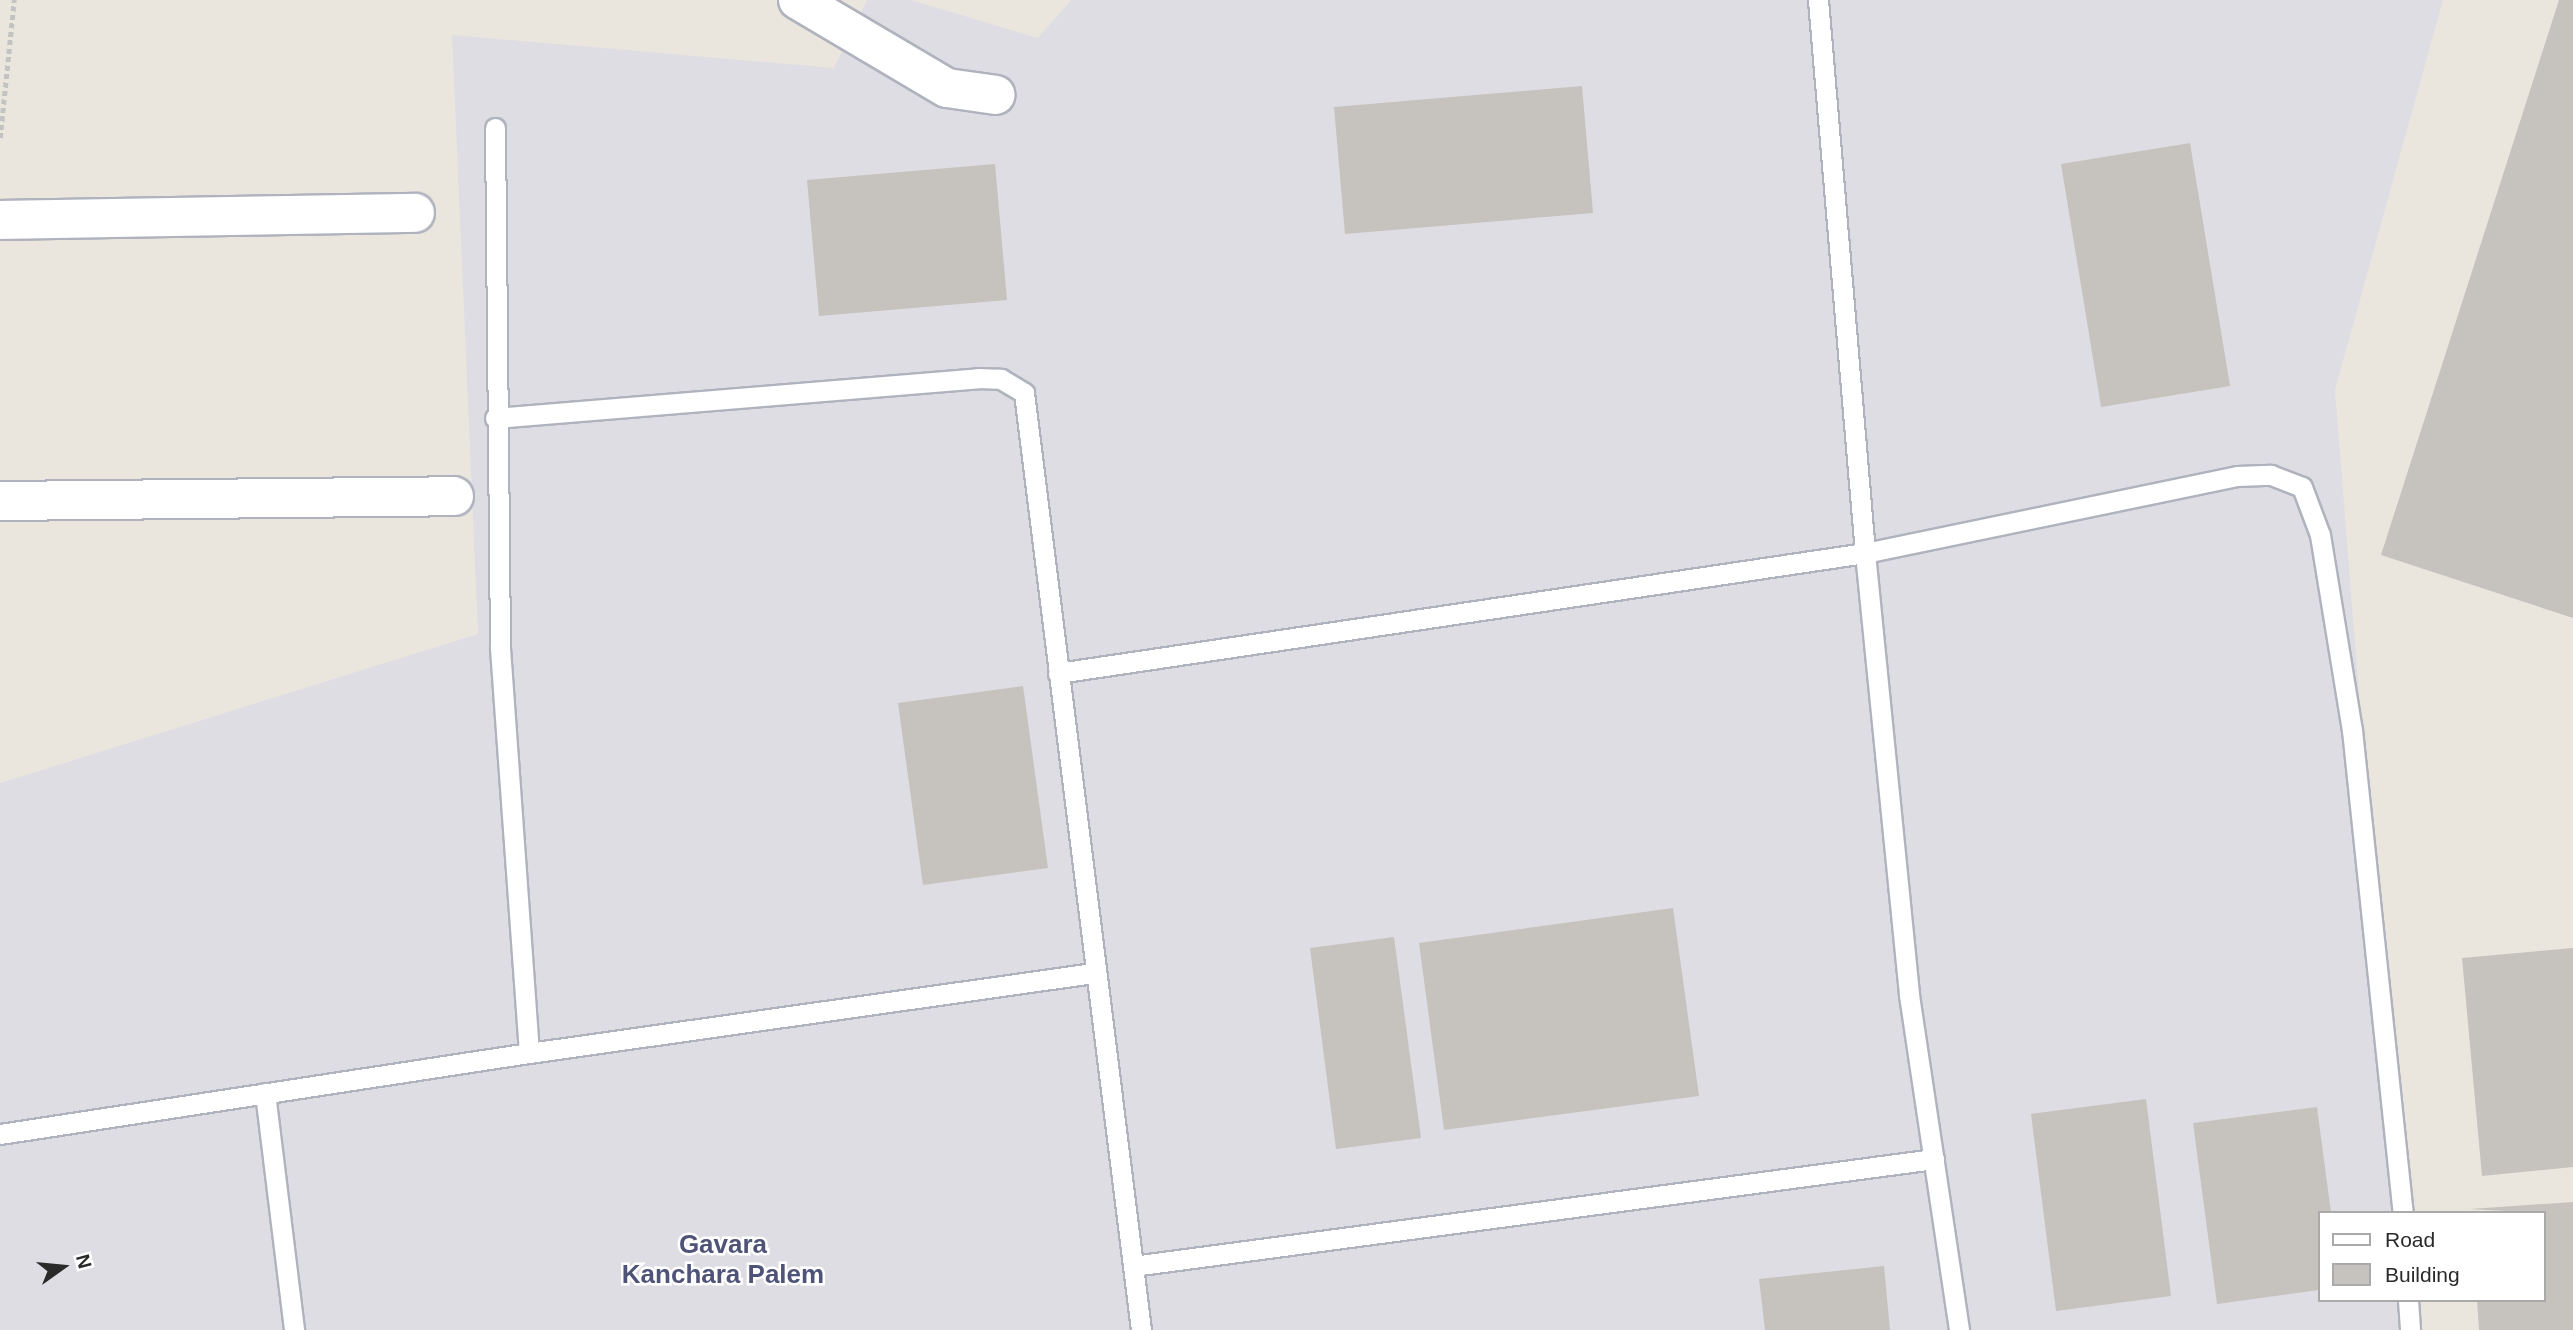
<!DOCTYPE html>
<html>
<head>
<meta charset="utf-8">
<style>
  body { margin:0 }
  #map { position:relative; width:2573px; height:1330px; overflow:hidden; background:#ebe6dd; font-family:Arial,sans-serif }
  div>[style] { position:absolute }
  .industrial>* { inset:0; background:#dfdde4 }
  .building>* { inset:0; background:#c6c2bd }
  .path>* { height:4.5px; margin-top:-2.25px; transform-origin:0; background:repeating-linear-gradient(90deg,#c3c3c3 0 5px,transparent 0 8.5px) }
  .roads { filter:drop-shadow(2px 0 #b0b3bd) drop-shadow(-2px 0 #b0b3bd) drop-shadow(0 2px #b0b3bd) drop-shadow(0 -2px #b0b3bd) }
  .service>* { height:19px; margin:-9.5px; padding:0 9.5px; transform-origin:9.5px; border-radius:9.5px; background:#fff }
  .minor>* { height:38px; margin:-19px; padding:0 19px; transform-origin:19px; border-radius:19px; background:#fff }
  span { translate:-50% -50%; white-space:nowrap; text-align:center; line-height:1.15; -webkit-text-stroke:5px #fff; paint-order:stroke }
  .neighbourhood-label { font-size:26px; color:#4e5377; font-weight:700 }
  .legend { position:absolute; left:2318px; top:1211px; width:228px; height:91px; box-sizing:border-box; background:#fff; border:2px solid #aaa; margin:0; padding:9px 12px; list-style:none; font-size:21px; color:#2a2a2a }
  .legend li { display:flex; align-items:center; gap:14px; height:35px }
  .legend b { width:35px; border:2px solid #aaa }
  .north { position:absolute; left:28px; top:1232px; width:70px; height:70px; -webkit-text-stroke:5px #fff; paint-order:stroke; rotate:75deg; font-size:19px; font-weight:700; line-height:28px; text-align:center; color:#2a2a2a }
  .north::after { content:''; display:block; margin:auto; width:24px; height:32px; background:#2a2a2a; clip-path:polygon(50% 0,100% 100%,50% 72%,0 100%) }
</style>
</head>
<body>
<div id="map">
  <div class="industrial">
    <i style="clip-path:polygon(867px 0,911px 0,1038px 38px,1071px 0,2443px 0,2335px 390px,2400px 1213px,2319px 1213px,2319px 1300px,2407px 1300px,2409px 1330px,0 1330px,0 783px,478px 634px,452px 35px,834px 68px)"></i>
  </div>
  <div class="building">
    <i style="clip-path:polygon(2559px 0,2573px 0,2573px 618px,2381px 555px)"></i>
    <i style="clip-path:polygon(1582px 86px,1593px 213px,1345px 234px,1334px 107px)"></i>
    <i style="clip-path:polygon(2190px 143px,2230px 386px,2101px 407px,2061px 164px)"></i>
    <i style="clip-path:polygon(995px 164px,1007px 300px,819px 316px,807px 180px)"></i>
    <i style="clip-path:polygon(1023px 686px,1048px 868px,923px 885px,898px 703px)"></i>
    <i style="clip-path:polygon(1673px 908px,1699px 1096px,1444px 1130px,1419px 943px)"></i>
    <i style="clip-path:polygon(1394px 937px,1421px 1138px,1336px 1149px,1310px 948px)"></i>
    <i style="clip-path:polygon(2573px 948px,2573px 1167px,2482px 1176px,2462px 958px)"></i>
    <i style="clip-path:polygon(2146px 1099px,2171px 1296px,2056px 1311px,2031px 1114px)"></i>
    <i style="clip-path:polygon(2317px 1107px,2331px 1213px,2319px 1213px,2319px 1290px,2217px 1304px,2193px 1123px)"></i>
    <i style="clip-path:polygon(2573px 1202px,2573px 1330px,2479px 1330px,2477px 1300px,2543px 1300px,2543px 1213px,2470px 1209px)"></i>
    <i style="clip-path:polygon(1884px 1266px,1890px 1330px,1765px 1330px,1759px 1279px)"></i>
  </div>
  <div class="path">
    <i style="left:0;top:138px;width:139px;rotate:-84.2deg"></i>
  </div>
  <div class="roads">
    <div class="service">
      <i style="left:1818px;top:0;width:555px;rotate:85.14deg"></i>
      <i style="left:1865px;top:553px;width:444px;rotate:84.3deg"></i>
      <i style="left:1909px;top:995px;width:339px;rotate:81.5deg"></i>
      <i style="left:495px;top:128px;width:520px;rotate:89.45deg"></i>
      <i style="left:500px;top:648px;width:406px;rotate:85.9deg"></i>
      <i style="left:495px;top:418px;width:485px;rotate:-4.7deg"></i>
      <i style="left:978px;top:378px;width:23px;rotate:2deg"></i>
      <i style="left:1001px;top:379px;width:27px;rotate:31deg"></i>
      <i style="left:1024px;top:393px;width:944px;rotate:82.88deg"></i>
      <i style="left:1058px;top:673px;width:816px;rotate:-8.46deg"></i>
      <i style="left:1865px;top:553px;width:380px;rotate:-11.7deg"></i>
      <i style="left:2237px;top:476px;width:34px;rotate:-2deg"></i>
      <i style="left:2271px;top:475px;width:33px;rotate:21deg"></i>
      <i style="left:2302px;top:487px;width:51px;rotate:69.4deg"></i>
      <i style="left:2320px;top:535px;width:198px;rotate:80.7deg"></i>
      <i style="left:2352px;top:730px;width:486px;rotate:84deg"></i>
      <i style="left:265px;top:1093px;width:239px;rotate:83deg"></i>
      <i style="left:0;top:1134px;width:535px;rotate:-8.71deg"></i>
      <i style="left:529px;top:1053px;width:570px;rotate:-8.07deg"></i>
      <i style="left:1133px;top:1266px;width:808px;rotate:-7.61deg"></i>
      <i style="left:2408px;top:1300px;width:30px;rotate:86deg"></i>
    </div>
    <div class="minor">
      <i style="left:798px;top:0;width:173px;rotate:30.6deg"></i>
      <i style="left:947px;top:88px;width:49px;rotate:8.1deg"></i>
      <i style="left:0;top:220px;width:415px;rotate:-1deg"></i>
      <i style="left:0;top:501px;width:454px;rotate:-0.6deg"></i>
    </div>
  </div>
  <div class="neighbourhood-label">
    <span style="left:723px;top:1260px">Gavara<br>Kanchara Palem</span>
  </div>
  <ul class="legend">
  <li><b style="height:9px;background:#fff"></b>Road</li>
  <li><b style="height:19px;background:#c6c2bd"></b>Building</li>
  </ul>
  <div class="north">N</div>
</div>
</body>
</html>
